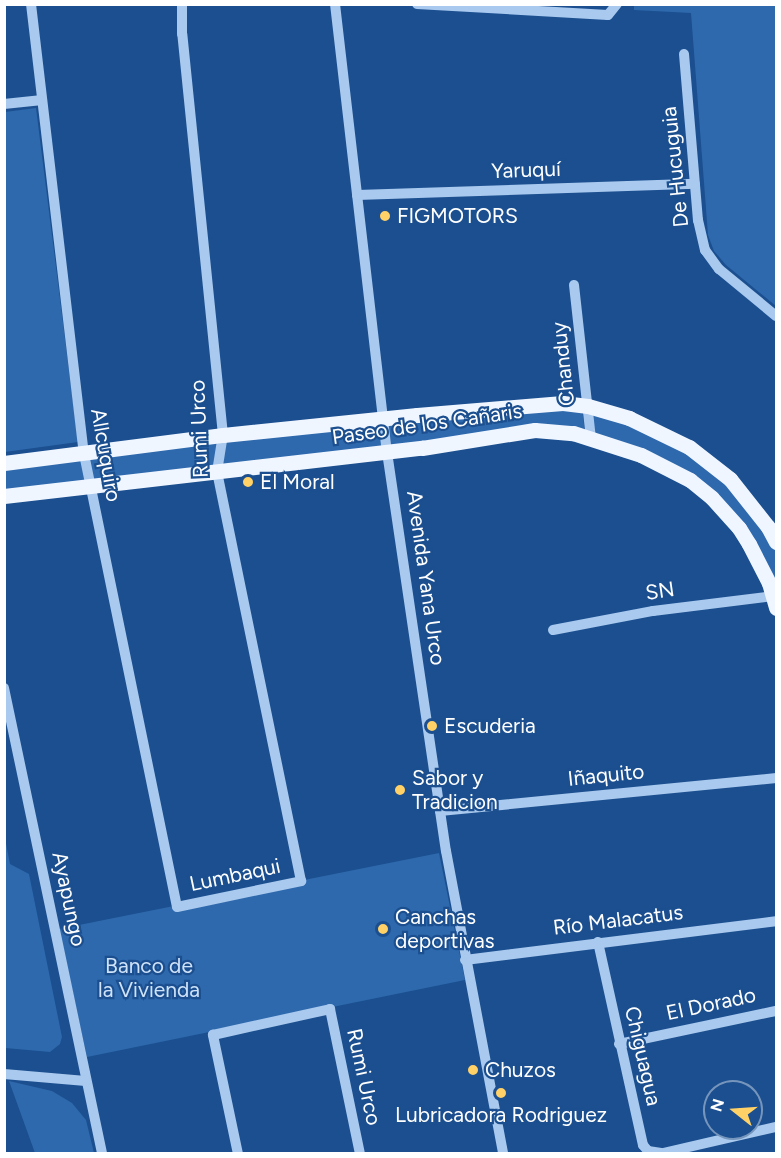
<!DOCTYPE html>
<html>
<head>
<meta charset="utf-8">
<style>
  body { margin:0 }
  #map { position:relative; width:781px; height:1158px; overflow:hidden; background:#1b4f8f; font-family:Figtree,sans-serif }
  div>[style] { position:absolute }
  .green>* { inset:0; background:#2e69ad }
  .minor>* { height:10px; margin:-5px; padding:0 5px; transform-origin:5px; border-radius:5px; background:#a9c9ee }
  .major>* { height:15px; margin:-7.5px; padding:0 7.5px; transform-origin:7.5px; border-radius:7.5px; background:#f0f6ff }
  .dots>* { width:16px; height:16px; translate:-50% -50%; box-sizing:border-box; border:3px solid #1b4f8f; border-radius:50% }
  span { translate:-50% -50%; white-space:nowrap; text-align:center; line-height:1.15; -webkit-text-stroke:4.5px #1b4f8f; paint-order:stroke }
  .street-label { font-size:21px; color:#fff }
  .poi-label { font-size:21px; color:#fff }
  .left { translate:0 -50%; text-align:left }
  .park-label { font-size:21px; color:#cfe3fa }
  .frame { position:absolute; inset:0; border:6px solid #fff; pointer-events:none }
  .north { position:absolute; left:703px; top:1080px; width:60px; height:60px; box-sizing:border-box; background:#1b4f8f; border:2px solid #7695bc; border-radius:50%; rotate:287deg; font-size:16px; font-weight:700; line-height:24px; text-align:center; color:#fff }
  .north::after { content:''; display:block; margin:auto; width:21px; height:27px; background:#ffd166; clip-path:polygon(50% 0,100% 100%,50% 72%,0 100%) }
</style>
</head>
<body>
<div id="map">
  <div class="green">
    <i style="clip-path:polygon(634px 5px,776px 5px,776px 306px,726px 265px,714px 251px,708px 235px,691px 13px,634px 10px)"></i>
    <i style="clip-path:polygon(36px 108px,78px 442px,5px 452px,5px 112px)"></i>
    <i style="clip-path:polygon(588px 406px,629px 418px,730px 479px,776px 542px,776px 608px,773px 596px,712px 498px,591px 438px)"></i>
    <i style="clip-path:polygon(582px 408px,586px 441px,556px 435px,390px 448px,387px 421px)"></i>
    <i style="clip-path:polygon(380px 421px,383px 449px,220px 468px,225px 438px)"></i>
    <i style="clip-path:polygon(219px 440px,215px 468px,93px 483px,88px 455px)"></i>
    <i style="clip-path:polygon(81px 457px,87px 484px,5px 493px,4px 467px)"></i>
    <i style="clip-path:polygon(4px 833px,10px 864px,29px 874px,62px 1037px,60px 1044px,50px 1052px,5px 1048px)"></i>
    <i style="clip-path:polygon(439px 853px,465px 980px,87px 1057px,59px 929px)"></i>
    <i style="clip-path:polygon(9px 1081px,52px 1091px,72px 1103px,86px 1120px,94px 1153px,35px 1153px)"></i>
  </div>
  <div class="minor">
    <i style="left:31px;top:4px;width:453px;rotate:83.3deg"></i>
    <i style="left:84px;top:454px;width:462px;rotate:78.4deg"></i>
    <i style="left:177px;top:907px;width:127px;rotate:-11.8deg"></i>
    <i style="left:301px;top:881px;width:418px;rotate:-101.6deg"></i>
    <i style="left:217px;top:472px;width:37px;rotate:-81deg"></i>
    <i style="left:223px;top:435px;width:403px;rotate:-95.8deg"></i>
    <i style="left:182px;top:34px;width:30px;rotate:-90deg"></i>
    <i style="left:335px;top:4px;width:451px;rotate:83.4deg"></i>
    <i style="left:387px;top:452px;width:403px;rotate:81.6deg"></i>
    <i style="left:446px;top:851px;width:308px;rotate:79.3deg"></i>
    <i style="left:417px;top:4px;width:191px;rotate:3.3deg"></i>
    <i style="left:608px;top:15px;width:14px;rotate:-51deg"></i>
    <i style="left:684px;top:54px;width:167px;rotate:85.2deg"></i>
    <i style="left:698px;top:220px;width:31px;rotate:77deg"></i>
    <i style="left:705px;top:250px;width:24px;rotate:54deg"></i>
    <i style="left:719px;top:269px;width:74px;rotate:39.5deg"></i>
    <i style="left:4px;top:104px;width:36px;rotate:-6deg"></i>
    <i style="left:357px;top:195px;width:338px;rotate:-1.9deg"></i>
    <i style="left:574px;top:285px;width:154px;rotate:83.7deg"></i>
    <i style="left:553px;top:630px;width:102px;rotate:-10.8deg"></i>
    <i style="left:653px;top:611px;width:121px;rotate:-7.1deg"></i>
    <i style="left:4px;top:688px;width:476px;rotate:78.1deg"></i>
    <i style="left:440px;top:811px;width:338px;rotate:-5.6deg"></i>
    <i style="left:598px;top:942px;width:208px;rotate:77.5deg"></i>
    <i style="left:643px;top:1145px;width:8px;rotate:50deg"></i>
    <i style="left:648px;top:1151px;width:15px;rotate:8deg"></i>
    <i style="left:663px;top:1153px;width:116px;rotate:-13deg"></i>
    <i style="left:465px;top:960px;width:313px;rotate:-7.1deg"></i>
    <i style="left:619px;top:1044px;width:160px;rotate:-11.9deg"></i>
    <i style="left:4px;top:1074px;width:82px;rotate:4.9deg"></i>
    <i style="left:238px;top:1154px;width:122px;rotate:-101.9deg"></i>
    <i style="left:213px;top:1035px;width:120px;rotate:-12.5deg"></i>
    <i style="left:330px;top:1009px;width:148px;rotate:78.3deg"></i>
  </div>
  <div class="major">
    <i style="left:4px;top:463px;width:221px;rotate:-7.3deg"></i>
    <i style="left:223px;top:435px;width:195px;rotate:-5.9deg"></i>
    <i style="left:417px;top:415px;width:146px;rotate:-4.7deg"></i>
    <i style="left:563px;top:403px;width:25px;rotate:7deg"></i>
    <i style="left:588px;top:406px;width:43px;rotate:16.3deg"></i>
    <i style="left:629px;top:418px;width:67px;rotate:25.8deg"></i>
    <i style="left:689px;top:447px;width:52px;rotate:38deg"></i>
    <i style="left:730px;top:479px;width:61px;rotate:51.6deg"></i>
    <i style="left:768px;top:527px;width:17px;rotate:62deg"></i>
    <i style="left:4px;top:496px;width:421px;rotate:-6.6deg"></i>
    <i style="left:422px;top:448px;width:114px;rotate:-9.1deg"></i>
    <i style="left:535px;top:430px;width:38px;rotate:5deg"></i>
    <i style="left:573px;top:433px;width:71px;rotate:17.9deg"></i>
    <i style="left:641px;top:455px;width:55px;rotate:27deg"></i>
    <i style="left:690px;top:480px;width:28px;rotate:39deg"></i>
    <i style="left:712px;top:498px;width:40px;rotate:48deg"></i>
    <i style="left:739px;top:528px;width:19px;rotate:58deg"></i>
    <i style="left:749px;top:544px;width:44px;rotate:62.9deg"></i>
    <i style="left:769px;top:583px;width:26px;rotate:74deg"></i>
  </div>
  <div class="dots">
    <i style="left:385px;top:216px;background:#ffd166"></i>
    <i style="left:248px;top:482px;background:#ffd166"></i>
    <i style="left:432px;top:726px;background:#ffd166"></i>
    <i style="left:400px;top:790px;background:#ffd166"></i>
    <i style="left:383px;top:929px;background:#ffd166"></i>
    <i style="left:473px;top:1070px;background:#ffd166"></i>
    <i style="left:501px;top:1093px;background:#ffd166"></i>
  </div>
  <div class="street-label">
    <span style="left:675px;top:167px;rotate:-96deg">De Hucuguia</span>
    <span style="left:526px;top:170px;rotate:-2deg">Yaruquí</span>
    <span style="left:563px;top:364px;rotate:-96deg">Chanduy</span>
    <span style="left:427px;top:424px;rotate:-8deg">Paseo de los Cañaris</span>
    <span style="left:199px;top:429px;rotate:-92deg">Rumi Urco</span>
    <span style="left:106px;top:455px;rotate:80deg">Allcuquiro</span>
    <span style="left:426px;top:578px;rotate:82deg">Avenida Yana Urco</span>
    <span style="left:660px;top:591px;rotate:-8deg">SN</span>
    <span style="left:606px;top:775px;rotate:-6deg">Iñaquito</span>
    <span style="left:235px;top:875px;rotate:-12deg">Lumbaqui</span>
    <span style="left:69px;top:899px;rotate:78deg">Ayapungo</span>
    <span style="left:618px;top:920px;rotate:-7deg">Río Malacatus</span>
    <span style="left:711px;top:1004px;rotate:-12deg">El Dorado</span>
    <span style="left:643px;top:1056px;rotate:77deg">Chiguagua</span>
    <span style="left:364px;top:1077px;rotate:78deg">Rumi Urco</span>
  </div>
  <div class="poi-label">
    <span class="left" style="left:397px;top:216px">FIGMOTORS</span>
    <span class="left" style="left:260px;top:482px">El Moral</span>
    <span class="left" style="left:444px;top:726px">Escuderia</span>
    <span class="left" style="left:412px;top:790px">Sabor y<br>Tradicion</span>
    <span class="left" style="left:395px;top:929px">Canchas<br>deportivas</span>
    <span class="left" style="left:485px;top:1070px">Chuzos</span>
    <span style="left:501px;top:1115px">Lubricadora Rodriguez</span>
  </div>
  <div class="park-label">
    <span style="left:149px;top:978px">Banco de<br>la Vivienda</span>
  </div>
  <div class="frame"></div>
  <div class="north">N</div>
</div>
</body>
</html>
